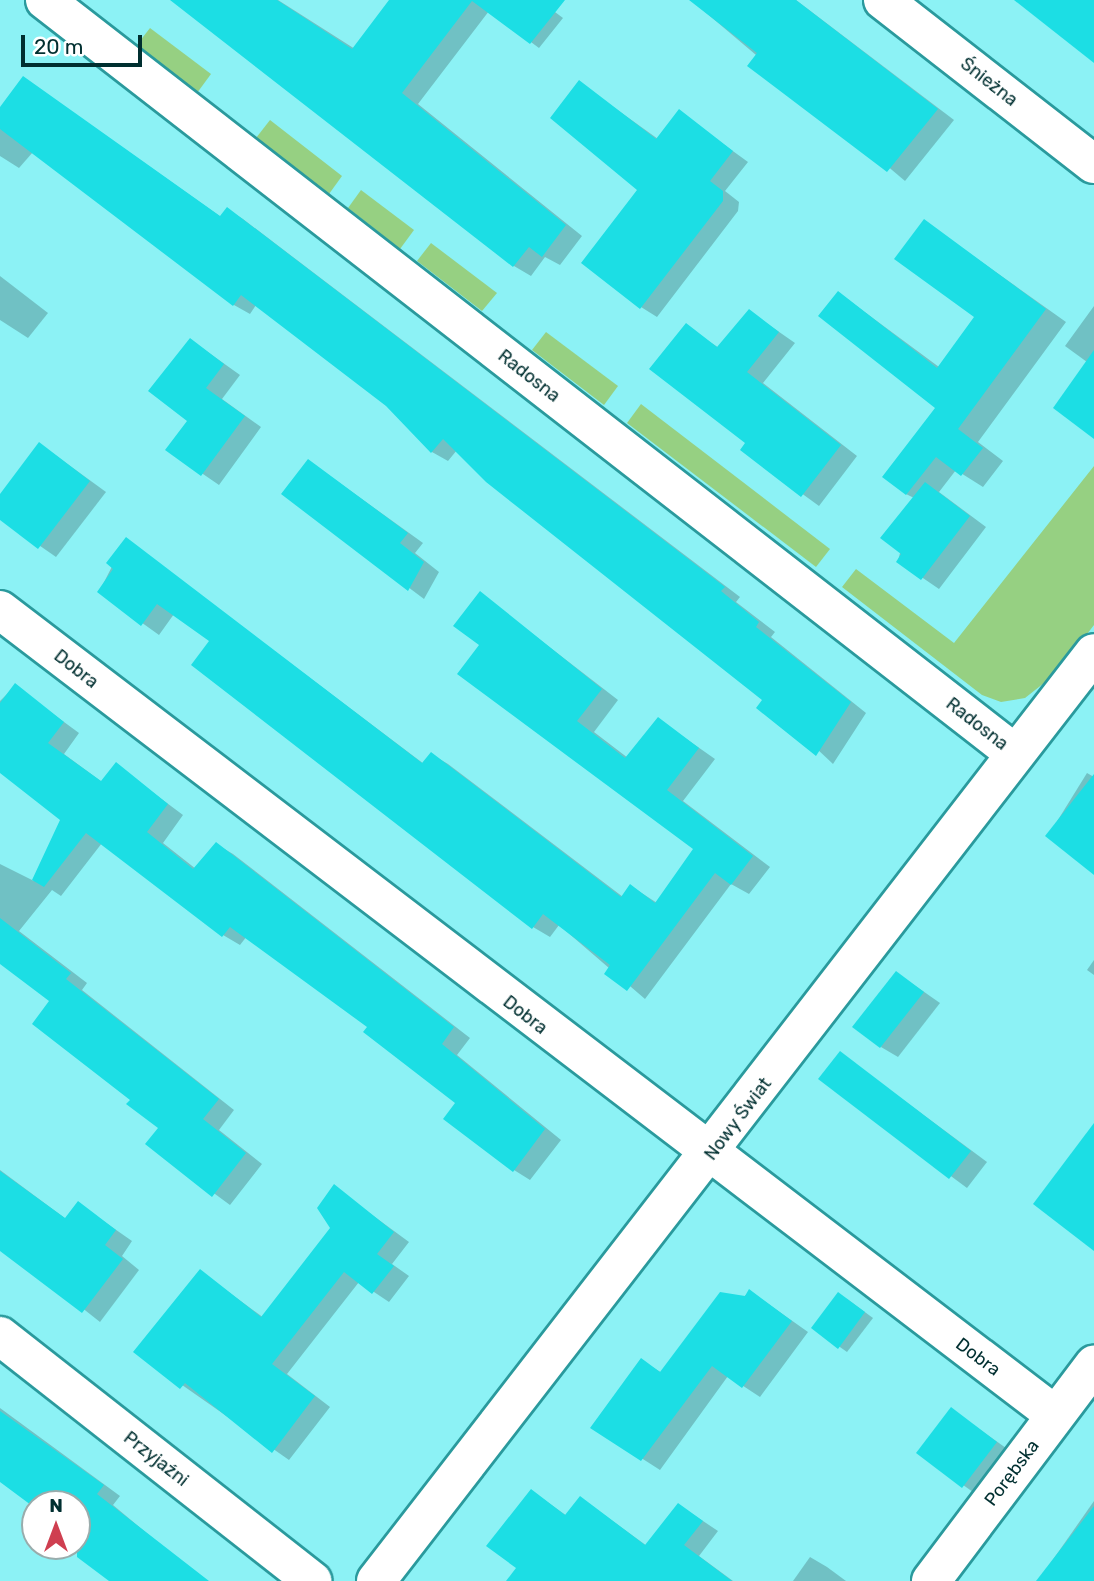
<!DOCTYPE html>
<html>
<head>
<meta charset="utf-8">
<style>
  body { margin:0 }
  #map { position:relative; width:1094px; height:1581px; overflow:hidden; background:#8cf2f5; font-family:Rubik,sans-serif }
  div>[style] { position:absolute }
  .green>* { inset:0; background:#96d082 }
  .shadow>* { inset:0; background:#0003 }
  .building>* { inset:0; background:#1cdee4 }
  .roads { filter:drop-shadow(2px 0 #2a9a9d) drop-shadow(-2px 0 #2a9a9d) drop-shadow(0 2px #2a9a9d) drop-shadow(0 -2px #2a9a9d) }
  .minor>* { height:38px; margin:-19px; padding:0 19px; transform-origin:19px; border-radius:19px; background:#fff }
  span { translate:-50% -50%; white-space:nowrap; text-align:center; line-height:1.15; -webkit-text-stroke:6px #fff; paint-order:stroke }
  .street-label { font-size:18px; color:#002f30 }
  .north { position:absolute; left:21px; top:1490px; width:70px; height:70px; box-sizing:border-box; background:#fff; border:2px solid #99acac; border-radius:50%; rotate:0deg; font-size:19px; font-weight:700; line-height:28px; text-align:center; color:#002f30 }
  .north::after { content:''; display:block; margin:auto; width:24px; height:32px; background:#cf3f50; clip-path:polygon(50% 0,100% 100%,50% 72%,0 100%) }
  .scale { position:absolute; left:21px; top:35px; width:121px; height:32px; box-sizing:border-box; border:4px solid #002f30; border-top:0; padding-left:9px; font-size:21px; line-height:24px; white-space:nowrap; color:#002f30; -webkit-text-stroke:5px #fff; paint-order:stroke }
</style>
</head>
<body>
<div id="map">
  <div class="green">
    <i style="clip-path:polygon(150px 28px,211px 74px,197px 93px,136px 46px)"></i>
    <i style="clip-path:polygon(270px 120px,342px 176px,329px 194px,256px 138px)"></i>
    <i style="clip-path:polygon(361px 190px,414px 230px,400px 249px,348px 208px)"></i>
    <i style="clip-path:polygon(431px 243px,497px 293px,482px 311px,417px 261px)"></i>
    <i style="clip-path:polygon(546px 332px,618px 386px,604px 405px,532px 350px)"></i>
    <i style="clip-path:polygon(641px 404px,830px 549px,816px 567px,627px 423px)"></i>
    <i style="clip-path:polygon(1094px 466px,1094px 625px,1058px 672px,1025px 698px,1001px 702px,982px 695px,842px 587px,856px 569px,954px 643px)"></i>
  </div>
  <div class="shadow">
    <i style="clip-path:polygon(201px 0,278px 0,355px 49px,392px 0,539px 0,563px 18px,539px 48px,489px 11px,418px 104px,582px 236px,560px 265px,545px 257px,531px 276px,514px 266px)"></i>
    <i style="clip-path:polygon(691px 0,796px 0,954px 120px,905px 181px)"></i>
    <i style="clip-path:polygon(24px 78px,221px 217px,227px 209px,243px 219px,740px 597px,736px 602px,775px 632px,771px 637px,866px 713px,833px 764px,765px 700px,457px 450px,448px 461px,432px 452px,387px 405px,256px 305px,250px 314px,234px 305px,33px 152px,19px 168px,0 156px,0 110px)"></i>
    <i style="clip-path:polygon(580px 83px,658px 139px,679px 112px,748px 162px,725px 191px,739px 202px,738px 211px,657px 317px,641px 307px,639px 190px)"></i>
    <i style="clip-path:polygon(924px 221px,1066px 322px,978px 442px,1003px 461px,983px 487px,956px 470px,939px 492px,986px 527px,939px 589px,898px 561px,914px 498px,906px 494px,938px 408px,839px 293px,939px 367px,977px 317px)"></i>
    <i style="clip-path:polygon(0 276px,48px 313px,28px 338px,0 320px)"></i>
    <i style="clip-path:polygon(1094px 306px,1094px 436px,1087px 362px,1065px 346px)"></i>
    <i style="clip-path:polygon(749px 311px,795px 343px,763px 383px,857px 456px,819px 506px,742px 450px,748px 442px,686px 326px,719px 348px)"></i>
    <i style="clip-path:polygon(191px 340px,240px 375px,222px 399px,261px 427px,219px 485px,168px 450px,189px 420px)"></i>
    <i style="clip-path:polygon(40px 444px,106px 492px,56px 557px,0 518px,0 497px)"></i>
    <i style="clip-path:polygon(309px 461px,423px 543px,415px 553px,439px 572px,424px 599px,284px 494px)"></i>
    <i style="clip-path:polygon(126px 539px,424px 764px,431px 754px,448px 764px,623px 897px,631px 886px,657px 903px,695px 849px,481px 645px,481px 594px,618px 700px,594px 732px,628px 758px,658px 719px,715px 759px,683px 801px,770px 867px,749px 894px,731px 884px,645px 999px,559px 925px,550px 937px,533px 927px,212px 640px,174px 614px,159px 635px,99px 592px)"></i>
    <i style="clip-path:polygon(15px 686px,79px 733px,64px 754px,102px 782px,116px 765px,183px 815px,163px 843px,196px 869px,216px 844px,233px 854px,470px 1038px,457px 1055px,561px 1140px,530px 1180px,514px 1170px,458px 1103px,369px 1027px,247px 936px,240px 945px,223px 935px,102px 843px,61px 896px,52px 890px,19px 931px,87px 983px,82px 990px,234px 1110px,219px 1130px,262px 1164px,230px 1205px,147px 1144px,160px 1128px,51px 1001px,0 961px,0 864px,34px 881px,63px 819px,0 771px,0 701px)"></i>
    <i style="clip-path:polygon(1087px 773px,1094px 777px,1094px 872px,1048px 836px)"></i>
    <i style="clip-path:polygon(1094px 960px,1094px 975px,1087px 970px)"></i>
    <i style="clip-path:polygon(897px 973px,940px 1003px,898px 1057px,881px 1047px)"></i>
    <i style="clip-path:polygon(840px 1053px,987px 1162px,967px 1188px,820px 1079px)"></i>
    <i style="clip-path:polygon(0 1170px,66px 1219px,79px 1204px,132px 1241px,122px 1256px,139px 1270px,100px 1322px,0 1243px)"></i>
    <i style="clip-path:polygon(334px 1187px,409px 1242px,392px 1264px,409px 1276px,389px 1302px,359px 1282px,287px 1374px,330px 1407px,289px 1460px,135px 1352px,200px 1271px,264px 1318px,332px 1228px)"></i>
    <i style="clip-path:polygon(750px 1291px,808px 1332px,760px 1397px,728px 1376px,660px 1470px,593px 1427px,641px 1360px,662px 1373px)"></i>
    <i style="clip-path:polygon(847px 1299px,873px 1318px,847px 1352px,813px 1328px)"></i>
    <i style="clip-path:polygon(0 1408px,120px 1496px,113px 1505px,204px 1581px,112px 1581px,77px 1538px,77px 1504px,0 1479px)"></i>
    <i style="clip-path:polygon(951px 1409px,1013px 1453px,980px 1497px,918px 1453px)"></i>
    <i style="clip-path:polygon(532px 1491px,567px 1516px,581px 1498px,647px 1546px,679px 1505px,718px 1531px,699px 1556px,733px 1581px,508px 1581px,518px 1568px)"></i>
    <i style="clip-path:polygon(1094px 1501px,1094px 1581px,1038px 1581px)"></i>
    <i style="clip-path:polygon(810px 1557px,827px 1567px,846px 1581px,793px 1581px)"></i>
  </div>
  <div class="building">
    <i style="clip-path:polygon(170px 0,277px 0,352px 49px,389px 0,565px 0,530px 44px,472px 1px,402px 93px,566px 225px,542px 257px,529px 247px,513px 267px)"></i>
    <i style="clip-path:polygon(689px 0,796px 0,938px 109px,887px 172px,747px 66px,757px 53px)"></i>
    <i style="clip-path:polygon(1014px 0,1094px 0,1094px 63px)"></i>
    <i style="clip-path:polygon(23px 76px,220px 216px,227px 207px,725px 587px,721px 591px,759px 622px,756px 627px,851px 702px,816px 756px,756px 708px,762px 700px,486px 482px,443px 439px,431px 453px,386px 406px,241px 295px,233px 306px,0 129px,0 107px)"></i>
    <i style="clip-path:polygon(579px 80px,656px 139px,679px 109px,733px 151px,710px 181px,723px 191px,723px 201px,640px 309px,581px 263px,637px 190px,550px 118px)"></i>
    <i style="clip-path:polygon(924px 219px,1046px 309px,958px 429px,983px 448px,961px 476px,936px 457px,906px 495px,882px 477px,935px 408px,818px 316px,838px 291px,937px 368px,974px 317px,894px 259px)"></i>
    <i style="clip-path:polygon(749px 309px,779px 332px,747px 372px,841px 445px,801px 497px,740px 450px,745px 443px,649px 369px,686px 323px,717px 347px)"></i>
    <i style="clip-path:polygon(190px 338px,224px 364px,206px 388px,245px 416px,201px 476px,165px 450px,187px 421px,148px 391px)"></i>
    <i style="clip-path:polygon(1094px 350px,1094px 439px,1053px 408px)"></i>
    <i style="clip-path:polygon(39px 442px,90px 481px,38px 549px,0 520px,0 494px)"></i>
    <i style="clip-path:polygon(308px 459px,408px 533px,400px 543px,424px 562px,408px 591px,281px 494px)"></i>
    <i style="clip-path:polygon(925px 482px,970px 516px,921px 580px,896px 562px,901px 554px,880px 538px)"></i>
    <i style="clip-path:polygon(126px 537px,422px 763px,431px 752px,621px 897px,630px 884px,655px 903px,693px 849px,457px 674px,479px 645px,453px 626px,480px 591px,602px 689px,577px 721px,625px 758px,658px 717px,699px 748px,667px 790px,753px 856px,731px 885px,715px 873px,627px 991px,604px 974px,610px 965px,543px 914px,532px 929px,191px 665px,209px 641px,157px 604px,141px 626px,97px 592px,113px 569px,106px 563px)"></i>
    <i style="clip-path:polygon(15px 683px,64px 722px,48px 743px,101px 781px,116px 762px,168px 804px,147px 832px,193px 869px,216px 842px,454px 1027px,442px 1044px,545px 1129px,513px 1172px,443px 1119px,455px 1103px,363px 1032px,367px 1027px,230px 927px,222px 937px,86px 833px,44px 887px,32px 880px,60px 820px,0 773px,0 703px)"></i>
    <i style="clip-path:polygon(1094px 774px,1094px 875px,1045px 836px)"></i>
    <i style="clip-path:polygon(0 918px,71px 973px,66px 979px,219px 1099px,203px 1119px,246px 1153px,212px 1197px,145px 1144px,158px 1128px,126px 1104px,130px 1100px,32px 1024px,49px 1001px,0 964px)"></i>
    <i style="clip-path:polygon(896px 971px,924px 992px,880px 1048px,852px 1027px)"></i>
    <i style="clip-path:polygon(840px 1051px,971px 1151px,949px 1179px,818px 1079px)"></i>
    <i style="clip-path:polygon(1094px 1123px,1094px 1251px,1033px 1204px)"></i>
    <i style="clip-path:polygon(0 1171px,65px 1218px,78px 1201px,116px 1230px,105px 1245px,123px 1259px,82px 1313px,0 1251px)"></i>
    <i style="clip-path:polygon(334px 1184px,394px 1232px,377px 1254px,394px 1266px,372px 1294px,344px 1272px,272px 1364px,315px 1396px,272px 1453px,185px 1383px,180px 1389px,133px 1352px,200px 1269px,261px 1317px,330px 1228px,317px 1208px)"></i>
    <i style="clip-path:polygon(749px 1289px,792px 1321px,742px 1388px,712px 1366px,641px 1461px,590px 1428px,641px 1358px,660px 1372px,720px 1292px,745px 1296px)"></i>
    <i style="clip-path:polygon(838px 1292px,865px 1312px,838px 1349px,811px 1328px)"></i>
    <i style="clip-path:polygon(951px 1407px,997px 1442px,962px 1488px,916px 1453px)"></i>
    <i style="clip-path:polygon(0 1411px,104px 1485px,97px 1494px,209px 1581px,109px 1581px,77px 1557px,77px 1504px,35px 1508px,0 1482px)"></i>
    <i style="clip-path:polygon(531px 1489px,565px 1515px,580px 1496px,645px 1545px,678px 1503px,703px 1521px,684px 1545px,732px 1581px,506px 1581px,516px 1568px,486px 1546px)"></i>
    <i style="clip-path:polygon(1094px 1506px,1094px 1581px,1036px 1581px)"></i>
  </div>
  <div class="roads">
    <div class="minor">
      <i style="left:45px;top:0;width:1226px;rotate:37.84deg"></i>
      <i style="left:883px;top:0;width:267px;rotate:37.9deg"></i>
      <i style="left:0;top:610px;width:1327px;rotate:37.34deg"></i>
      <i style="left:0;top:1336px;width:397px;rotate:38.1deg"></i>
      <i style="left:376px;top:1581px;width:1173px;rotate:-52.27deg"></i>
      <i style="left:931px;top:1581px;width:271px;rotate:-53deg"></i>
    </div>
  </div>
  <div class="street-label">
    <span style="left:989px;top:82px;rotate:38deg">Śnieżna</span>
    <span style="left:529px;top:376px;rotate:38deg">Radosna</span>
    <span style="left:76px;top:669px;rotate:38deg">Dobra</span>
    <span style="left:977px;top:724px;rotate:38deg">Radosna</span>
    <span style="left:525px;top:1015px;rotate:38deg">Dobra</span>
    <span style="left:738px;top:1119px;rotate:-53deg">Nowy Świat</span>
    <span style="left:978px;top:1357px;rotate:37deg">Dobra</span>
    <span style="left:156px;top:1459px;rotate:38deg">Przyjaźni</span>
    <span style="left:1012px;top:1473px;rotate:-53deg">Porębska</span>
  </div>
  <div class="north">N</div>
  <div class="scale">20 m</div>
</div>
</body>
</html>
